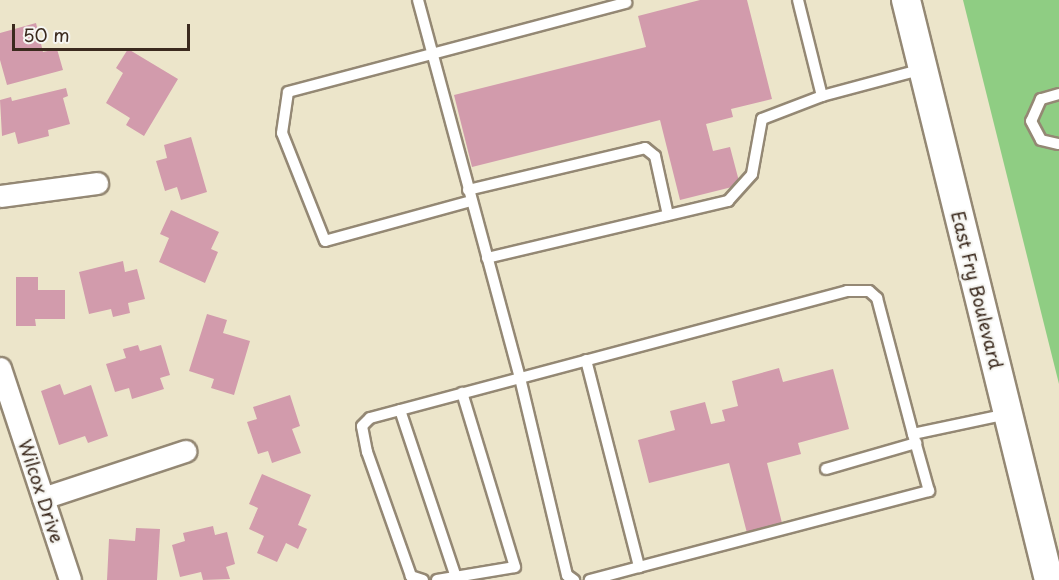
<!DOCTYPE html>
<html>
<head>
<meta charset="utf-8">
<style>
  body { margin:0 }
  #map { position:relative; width:1059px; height:580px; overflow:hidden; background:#ece5ca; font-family:"Playpen Sans",sans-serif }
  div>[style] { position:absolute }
  .green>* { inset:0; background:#8fcd83 }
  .building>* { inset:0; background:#d29bac }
  .roads { filter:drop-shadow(2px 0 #948874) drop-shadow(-2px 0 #948874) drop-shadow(0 2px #948874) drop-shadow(0 -2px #948874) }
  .service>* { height:10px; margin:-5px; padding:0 5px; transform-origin:5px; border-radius:5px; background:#fff }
  .minor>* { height:21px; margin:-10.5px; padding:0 10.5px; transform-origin:10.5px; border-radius:10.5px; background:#fff }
  .secondary>* { height:28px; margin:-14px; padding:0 14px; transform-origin:14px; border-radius:14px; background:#fff }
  span { translate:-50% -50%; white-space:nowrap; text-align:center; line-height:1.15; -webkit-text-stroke:4.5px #f6f6f2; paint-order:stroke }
  .street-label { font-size:18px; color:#3b2a1e }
  .scale { position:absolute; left:12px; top:24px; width:178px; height:27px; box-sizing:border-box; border:3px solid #3b2a1e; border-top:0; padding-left:8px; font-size:18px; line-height:21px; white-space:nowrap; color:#3b2a1e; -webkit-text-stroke:4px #f6f6f2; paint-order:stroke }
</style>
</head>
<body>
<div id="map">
  <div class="green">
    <i style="clip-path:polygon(963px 0,1059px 0,1059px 384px)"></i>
  </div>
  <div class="building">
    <i style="clip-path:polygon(700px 0,747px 0,772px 99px,731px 109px,733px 117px,706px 124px,713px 151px,730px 147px,740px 185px,680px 200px,660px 120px,472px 167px,454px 95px,646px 47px,638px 16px)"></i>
    <i style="clip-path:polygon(36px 23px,43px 52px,57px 49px,63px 70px,7px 85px,0 60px,0 33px)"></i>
    <i style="clip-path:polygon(128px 49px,178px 79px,144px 136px,126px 125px,130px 118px,106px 103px,123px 73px,116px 68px)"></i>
    <i style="clip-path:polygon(66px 88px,68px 96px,63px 98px,70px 124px,48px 130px,49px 136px,18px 144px,15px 132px,2px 136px,0 100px,11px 97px,12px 101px)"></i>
    <i style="clip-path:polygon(191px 137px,207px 192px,181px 200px,177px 187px,165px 191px,156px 161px,167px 158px,164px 145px)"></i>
    <i style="clip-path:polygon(171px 210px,219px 232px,211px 249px,218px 252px,205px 283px,159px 262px,169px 238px,160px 234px)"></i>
    <i style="clip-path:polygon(123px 261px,125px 272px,137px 269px,145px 299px,128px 303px,130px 313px,113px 317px,111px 309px,89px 314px,79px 272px)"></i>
    <i style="clip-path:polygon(16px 277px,38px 277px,38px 290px,65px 290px,65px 319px,35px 319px,36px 326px,16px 326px)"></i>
    <i style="clip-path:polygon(207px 314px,227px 320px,223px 333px,250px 341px,234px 395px,211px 388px,214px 379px,189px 371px)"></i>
    <i style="clip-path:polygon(138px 345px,140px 351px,161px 345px,170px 375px,160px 378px,164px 389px,132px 399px,129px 388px,115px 392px,106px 364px,126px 358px,123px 349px)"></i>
    <i style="clip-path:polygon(779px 368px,783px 382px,833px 369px,849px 429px,798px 443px,801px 454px,767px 463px,782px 523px,747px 533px,729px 463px,649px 483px,638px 440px,675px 430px,670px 411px,705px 402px,711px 424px,725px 421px,722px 410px,738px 406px,732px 381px)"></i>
    <i style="clip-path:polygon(60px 384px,64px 395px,91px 385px,108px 436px,88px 443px,85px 436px,59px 445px,41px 391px)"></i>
    <i style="clip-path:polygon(290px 395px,300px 426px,292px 429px,301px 453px,272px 463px,268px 451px,258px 454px,247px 422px,257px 419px,253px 407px)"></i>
    <i style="clip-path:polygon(262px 474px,311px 495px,298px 525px,307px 529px,298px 549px,286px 543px,277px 562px,257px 553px,264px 536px,249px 529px,258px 508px,249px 504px)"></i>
    <i style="clip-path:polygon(213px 526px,215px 535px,227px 532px,235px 564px,226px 567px,230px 579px,203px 580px,201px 572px,180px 577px,172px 545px,185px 541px,183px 533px)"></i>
    <i style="clip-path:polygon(136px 528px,160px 529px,157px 580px,107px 580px,109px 539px,135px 541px)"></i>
  </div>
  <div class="roads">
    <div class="service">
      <i style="left:418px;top:0;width:392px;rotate:74.9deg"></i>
      <i style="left:520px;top:378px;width:203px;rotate:76.6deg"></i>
      <i style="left:567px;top:575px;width:9px;rotate:36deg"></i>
      <i style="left:798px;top:0;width:99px;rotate:76deg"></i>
      <i style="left:1059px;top:94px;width:19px;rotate:164deg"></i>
      <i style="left:1041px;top:99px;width:24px;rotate:114deg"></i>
      <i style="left:1031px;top:121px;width:21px;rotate:62deg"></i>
      <i style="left:1041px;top:140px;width:18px;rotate:13deg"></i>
      <i style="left:468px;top:190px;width:182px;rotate:-13.3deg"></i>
      <i style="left:645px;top:148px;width:13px;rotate:39deg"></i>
      <i style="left:655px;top:156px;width:60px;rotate:77.6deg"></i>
      <i style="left:471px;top:201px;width:151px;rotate:164.7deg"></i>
      <i style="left:325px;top:241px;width:116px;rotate:-111.7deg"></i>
      <i style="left:282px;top:133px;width:41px;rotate:-81.7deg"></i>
      <i style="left:288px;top:92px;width:350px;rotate:-14.8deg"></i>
      <i style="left:487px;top:258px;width:248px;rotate:-13.3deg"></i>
      <i style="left:728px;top:201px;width:36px;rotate:-48deg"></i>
      <i style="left:752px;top:174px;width:56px;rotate:-79.7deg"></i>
      <i style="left:762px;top:119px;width:64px;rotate:-21deg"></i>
      <i style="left:822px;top:96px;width:105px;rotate:-15deg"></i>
      <i style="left:586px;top:360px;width:214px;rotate:75.6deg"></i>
      <i style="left:639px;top:567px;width:51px;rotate:165.1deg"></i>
      <i style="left:400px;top:410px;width:176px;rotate:71.5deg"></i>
      <i style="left:826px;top:469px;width:94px;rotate:-16.1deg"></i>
      <i style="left:639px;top:567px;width:300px;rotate:-14.7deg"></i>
      <i style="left:929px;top:491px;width:59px;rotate:-105.7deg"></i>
      <i style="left:423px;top:580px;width:13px;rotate:-162deg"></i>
      <i style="left:411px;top:576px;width:132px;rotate:-109.5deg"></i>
      <i style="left:367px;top:452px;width:26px;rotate:-101deg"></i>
      <i style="left:362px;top:426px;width:11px;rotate:-45deg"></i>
      <i style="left:370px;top:418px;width:494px;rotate:-14.9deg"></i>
      <i style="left:847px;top:291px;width:22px"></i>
      <i style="left:869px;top:291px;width:11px;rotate:41deg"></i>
      <i style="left:877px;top:298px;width:141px;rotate:75.2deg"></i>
      <i style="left:913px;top:434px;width:96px;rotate:-12deg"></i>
      <i style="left:437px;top:580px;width:79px;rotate:-9.5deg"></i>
      <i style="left:515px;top:567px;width:182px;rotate:-106.9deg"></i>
    </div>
    <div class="minor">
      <i style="left:0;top:196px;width:98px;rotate:-7.6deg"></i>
      <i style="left:0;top:368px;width:223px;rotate:71.7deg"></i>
      <i style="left:43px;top:498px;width:150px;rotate:-18.3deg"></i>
    </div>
    <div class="secondary">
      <i style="left:906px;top:0;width:597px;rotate:76.15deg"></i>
    </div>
  </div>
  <div class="street-label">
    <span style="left:977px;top:290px;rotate:76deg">East Fry Boulevard</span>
    <span style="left:41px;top:491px;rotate:72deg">Wilcox Drive</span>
  </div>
  <div class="scale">50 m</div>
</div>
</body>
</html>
